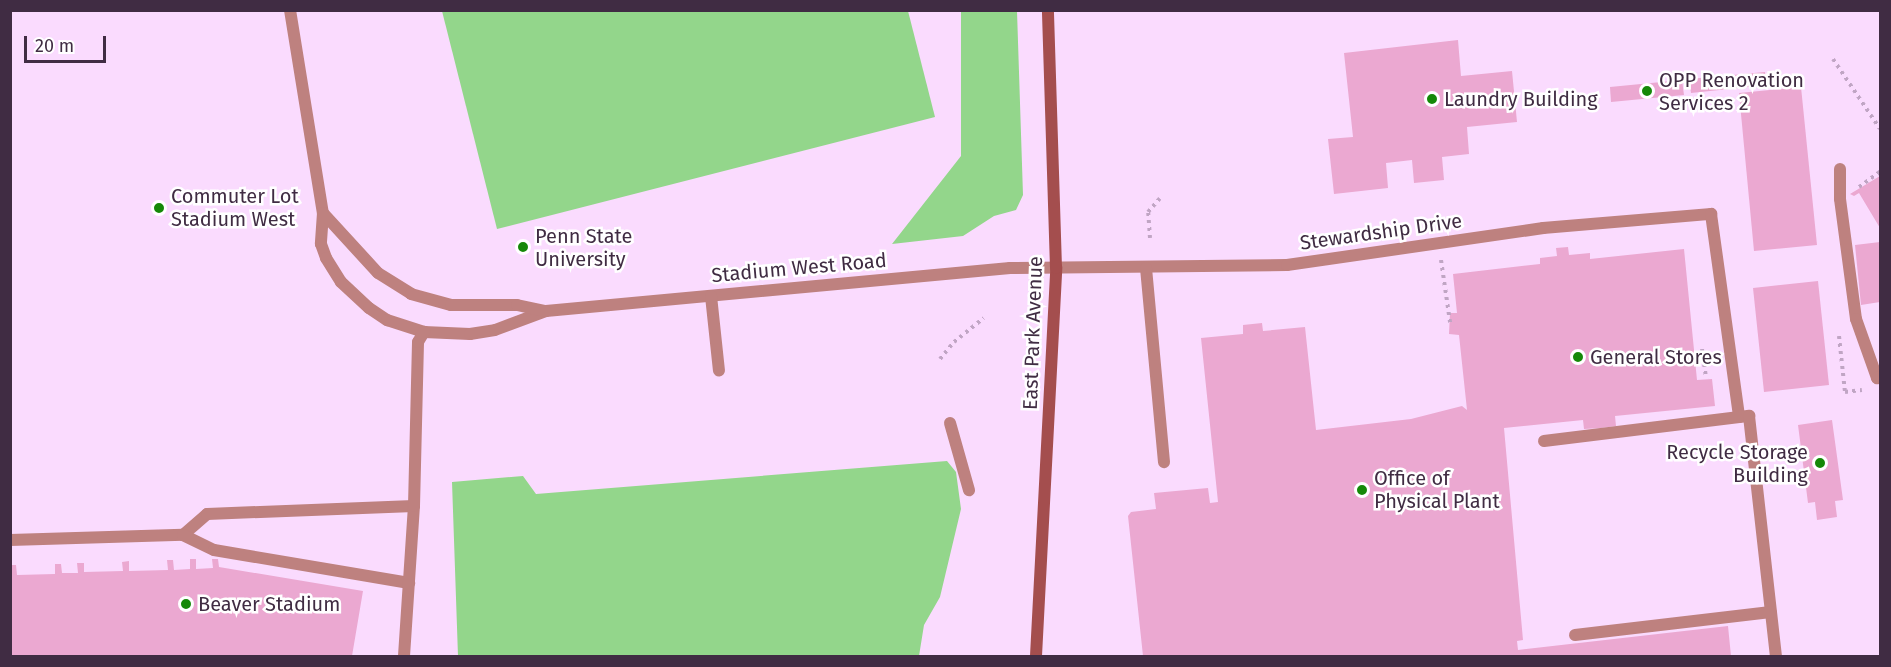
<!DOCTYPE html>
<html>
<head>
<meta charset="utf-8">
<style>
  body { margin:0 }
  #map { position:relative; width:1891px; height:667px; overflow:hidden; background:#fadbfe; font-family:"Fira Sans",sans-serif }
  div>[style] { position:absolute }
  .green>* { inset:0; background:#93d68b }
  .building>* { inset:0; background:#eba8d1 }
  .path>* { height:4px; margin-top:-2px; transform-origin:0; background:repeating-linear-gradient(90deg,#c0a5c4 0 3px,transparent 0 7.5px) }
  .lane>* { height:12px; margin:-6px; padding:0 6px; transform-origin:6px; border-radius:6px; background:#be817f }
  .secondary>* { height:12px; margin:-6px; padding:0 6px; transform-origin:6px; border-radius:6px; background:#a44e4e }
  .dots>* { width:16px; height:16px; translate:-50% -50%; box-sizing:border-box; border:3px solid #fff; border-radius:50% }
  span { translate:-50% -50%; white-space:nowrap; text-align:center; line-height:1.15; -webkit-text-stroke:5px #fff; paint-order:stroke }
  .poi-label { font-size:20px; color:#402c43 }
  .left { translate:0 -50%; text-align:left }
  .right { translate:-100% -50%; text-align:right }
  .street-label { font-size:20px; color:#402c43 }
  .frame { position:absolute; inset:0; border:12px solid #402c43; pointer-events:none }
  .scale { position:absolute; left:24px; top:36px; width:82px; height:27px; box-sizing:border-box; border:3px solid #402c43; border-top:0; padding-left:8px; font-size:18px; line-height:21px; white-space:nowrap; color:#402c43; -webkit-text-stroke:4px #fff; paint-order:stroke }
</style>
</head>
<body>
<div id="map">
  <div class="green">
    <i style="clip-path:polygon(442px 11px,908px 11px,935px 117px,497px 229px)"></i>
    <i style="clip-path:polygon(961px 11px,1017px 11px,1023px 195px,1016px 210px,994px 216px,963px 236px,892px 244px,961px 156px)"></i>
    <i style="clip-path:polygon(947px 461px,956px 472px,961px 509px,940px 597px,924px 625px,919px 656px,458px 656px,452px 482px,523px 476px,536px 494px)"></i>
  </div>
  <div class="building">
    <i style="clip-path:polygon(1458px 40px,1461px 76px,1512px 71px,1517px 122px,1467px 127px,1469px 154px,1442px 157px,1444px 180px,1414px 183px,1412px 160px,1386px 163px,1388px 188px,1334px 194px,1328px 139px,1353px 137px,1344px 53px)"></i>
    <i style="clip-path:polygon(1765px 72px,1767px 85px,1691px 93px,1689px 79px)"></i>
    <i style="clip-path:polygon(1682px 80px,1684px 95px,1611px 102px,1610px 87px)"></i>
    <i style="clip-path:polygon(1801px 87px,1817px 245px,1754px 251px,1739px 93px)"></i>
    <i style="clip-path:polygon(1880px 176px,1880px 228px,1859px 193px,1854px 196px,1850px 194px)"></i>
    <i style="clip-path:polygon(1880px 242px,1880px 302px,1861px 305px,1855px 245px)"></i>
    <i style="clip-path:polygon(1568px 247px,1569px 255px,1590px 253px,1590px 259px,1684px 249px,1697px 380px,1712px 379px,1715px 406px,1615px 416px,1616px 426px,1601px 428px,1584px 429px,1583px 420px,1504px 428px,1523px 640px,1517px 641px,1518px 650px,1728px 626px,1731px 656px,1143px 656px,1128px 516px,1131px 512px,1156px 509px,1154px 493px,1208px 488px,1210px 503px,1218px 502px,1201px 338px,1243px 334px,1243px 325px,1262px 323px,1263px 331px,1305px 327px,1316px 430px,1411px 419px,1462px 406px,1467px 410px,1459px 335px,1449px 334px,1450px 313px,1457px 313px,1453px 274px,1540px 264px,1540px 258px,1557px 256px,1556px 248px)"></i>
    <i style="clip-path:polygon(1818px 281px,1829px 385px,1764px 392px,1753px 288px)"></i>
    <i style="clip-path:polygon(1832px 420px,1843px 500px,1835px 501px,1837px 517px,1817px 520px,1815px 502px,1808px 503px,1798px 425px)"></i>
    <i style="clip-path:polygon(190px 559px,196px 559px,196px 569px,213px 568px,212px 559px,218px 559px,219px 567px,363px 591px,352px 656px,10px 656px,10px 565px,16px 565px,17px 575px,55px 574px,55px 564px,61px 564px,62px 573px,78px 573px,77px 563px,84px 563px,84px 572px,123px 571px,122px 562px,129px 561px,129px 571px,168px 570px,167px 560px,173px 560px,174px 570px,190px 569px)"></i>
  </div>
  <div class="path">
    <i style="left:1833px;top:59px;width:84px;rotate:56.1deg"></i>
    <i style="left:1859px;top:187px;width:26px;rotate:-36deg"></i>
    <i style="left:1150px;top:238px;width:26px;rotate:-94deg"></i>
    <i style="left:1148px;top:212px;width:18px;rotate:-49deg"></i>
    <i style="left:1441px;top:260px;width:63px;rotate:81.7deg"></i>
    <i style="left:1839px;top:336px;width:56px;rotate:83.9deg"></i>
    <i style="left:1845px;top:392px;width:17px;rotate:-7deg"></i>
    <i style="left:1702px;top:349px;width:30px;rotate:82deg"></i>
    <i style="left:940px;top:359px;width:22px;rotate:-51deg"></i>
    <i style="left:954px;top:342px;width:38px;rotate:-39deg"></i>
  </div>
  <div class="lane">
    <i style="left:290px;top:10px;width:206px;rotate:80.8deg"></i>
    <i style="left:323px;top:213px;width:31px;rotate:94deg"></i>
    <i style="left:321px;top:244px;width:15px;rotate:70deg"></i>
    <i style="left:326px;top:258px;width:28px;rotate:58deg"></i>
    <i style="left:341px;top:282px;width:38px;rotate:43deg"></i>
    <i style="left:369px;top:308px;width:22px;rotate:34deg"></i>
    <i style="left:387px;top:320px;width:39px;rotate:18deg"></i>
    <i style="left:424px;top:332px;width:46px;rotate:2.5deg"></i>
    <i style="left:470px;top:334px;width:25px;rotate:-9deg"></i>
    <i style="left:495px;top:330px;width:54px;rotate:-20.4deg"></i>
    <i style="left:546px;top:311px;width:466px;rotate:-5.3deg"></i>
    <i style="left:1010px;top:268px;width:277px;rotate:-0.6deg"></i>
    <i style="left:1287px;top:265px;width:259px;rotate:-8.2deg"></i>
    <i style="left:1543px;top:228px;width:169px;rotate:-4.8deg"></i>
    <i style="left:1711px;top:214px;width:205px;rotate:82.1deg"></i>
    <i style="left:1840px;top:169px;width:30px;rotate:90deg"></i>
    <i style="left:1840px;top:199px;width:121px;rotate:82.4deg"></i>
    <i style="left:1856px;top:319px;width:63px;rotate:70.4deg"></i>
    <i style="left:1877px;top:378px;width:3px;rotate:-18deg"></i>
    <i style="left:323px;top:213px;width:81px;rotate:47.5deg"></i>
    <i style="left:378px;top:273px;width:39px;rotate:32deg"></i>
    <i style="left:411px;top:294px;width:41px;rotate:15.4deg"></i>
    <i style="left:451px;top:305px;width:66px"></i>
    <i style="left:517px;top:305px;width:29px;rotate:12deg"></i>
    <i style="left:1146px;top:268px;width:195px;rotate:84.7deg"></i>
    <i style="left:711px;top:296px;width:75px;rotate:83.9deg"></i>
    <i style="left:950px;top:423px;width:70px;rotate:74.2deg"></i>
    <i style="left:1544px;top:441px;width:207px;rotate:-7deg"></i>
    <i style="left:1749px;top:416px;width:242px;rotate:83.6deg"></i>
    <i style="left:183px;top:535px;width:32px;rotate:-41deg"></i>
    <i style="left:207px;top:514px;width:207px;rotate:-2.2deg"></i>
    <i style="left:10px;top:540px;width:173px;rotate:-1.7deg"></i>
    <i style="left:183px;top:535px;width:34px;rotate:26deg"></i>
    <i style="left:214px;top:550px;width:198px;rotate:9.6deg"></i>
    <i style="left:1575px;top:635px;width:197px;rotate:-6.7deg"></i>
    <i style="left:404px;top:656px;width:150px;rotate:-86.2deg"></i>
    <i style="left:414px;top:506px;width:164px;rotate:-88.6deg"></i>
    <i style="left:418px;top:342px;width:12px;rotate:-59deg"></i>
  </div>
  <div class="secondary">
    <i style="left:1036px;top:656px;width:389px;rotate:-87deg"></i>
    <i style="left:1056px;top:268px;width:258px;rotate:-91.8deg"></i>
  </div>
  <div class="dots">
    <i style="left:1647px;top:91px;background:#158808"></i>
    <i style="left:1432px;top:99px;background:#158808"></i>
    <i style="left:159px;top:208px;background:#158808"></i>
    <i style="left:523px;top:247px;background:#158808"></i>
    <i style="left:1578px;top:357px;background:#158808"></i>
    <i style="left:1820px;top:463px;background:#158808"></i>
    <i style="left:1362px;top:490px;background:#158808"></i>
    <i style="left:186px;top:604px;background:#158808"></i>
  </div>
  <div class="poi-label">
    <span class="left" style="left:1659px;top:92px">OPP Renovation<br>Services 2</span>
    <span class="left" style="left:1444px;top:99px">Laundry Building</span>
    <span class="left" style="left:171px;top:208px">Commuter Lot<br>Stadium West</span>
    <span class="left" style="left:535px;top:248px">Penn State<br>University</span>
    <span class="left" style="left:1590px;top:357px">General Stores</span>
    <span class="right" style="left:1808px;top:464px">Recycle Storage<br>Building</span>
    <span class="left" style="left:1374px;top:490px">Office of<br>Physical Plant</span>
    <span class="left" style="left:198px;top:604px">Beaver Stadium</span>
  </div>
  <div class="street-label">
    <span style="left:1381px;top:232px;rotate:-8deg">Stewardship Drive</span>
    <span style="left:799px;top:268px;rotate:-5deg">Stadium West Road</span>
    <span style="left:1033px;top:333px;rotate:-88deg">East Park Avenue</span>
  </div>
  <div class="frame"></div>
  <div class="scale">20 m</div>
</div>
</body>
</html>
